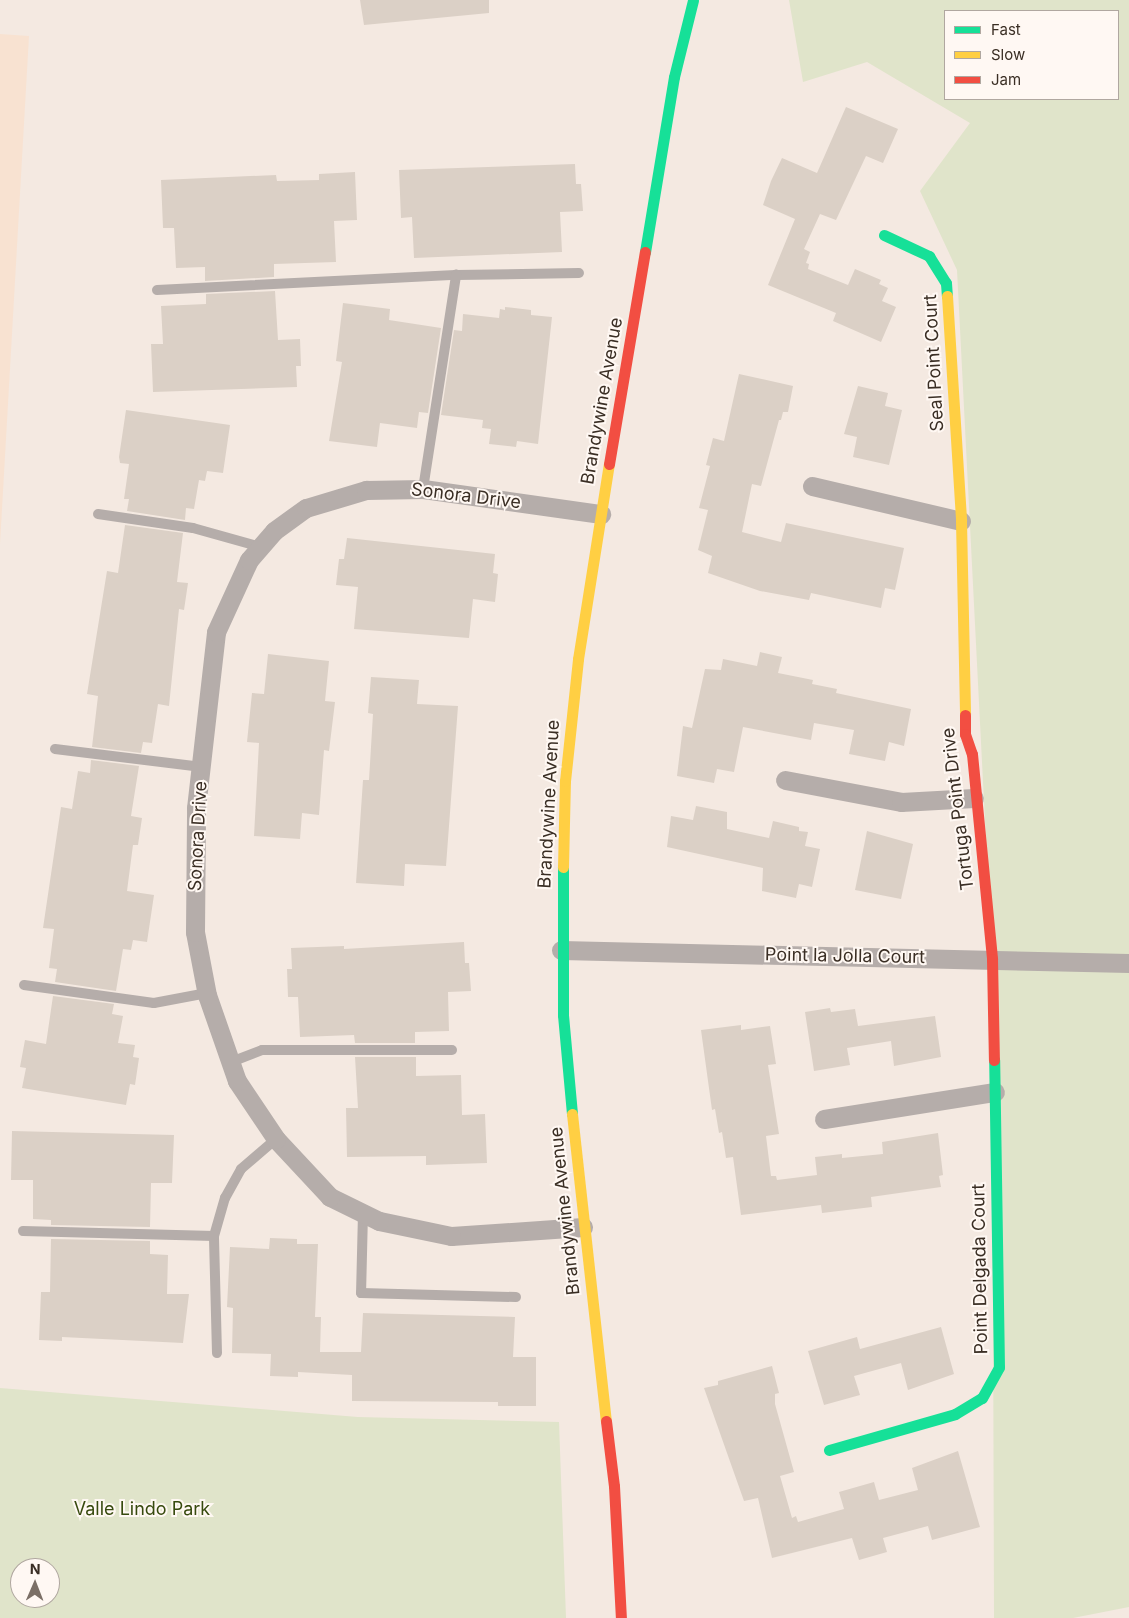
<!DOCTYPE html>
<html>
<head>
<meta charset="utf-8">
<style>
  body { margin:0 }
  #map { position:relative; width:1129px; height:1618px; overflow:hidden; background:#f4e9e1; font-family:Inter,sans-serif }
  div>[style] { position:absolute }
  .built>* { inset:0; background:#f8e2d1 }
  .green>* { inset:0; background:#e0e4ca }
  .building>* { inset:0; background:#dbd0c6 }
  .lane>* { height:10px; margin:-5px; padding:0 5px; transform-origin:5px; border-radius:5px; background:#b5adaa }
  .street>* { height:19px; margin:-9.5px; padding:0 9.5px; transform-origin:9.5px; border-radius:9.5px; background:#b5adaa }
  .fast>* { height:11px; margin:-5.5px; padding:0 5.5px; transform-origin:5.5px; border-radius:5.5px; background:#16e098 }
  .slow>* { height:11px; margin:-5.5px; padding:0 5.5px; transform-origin:5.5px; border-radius:5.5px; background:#ffcf43 }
  .jam>* { height:11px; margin:-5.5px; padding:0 5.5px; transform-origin:5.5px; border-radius:5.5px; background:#f24e42 }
  span { translate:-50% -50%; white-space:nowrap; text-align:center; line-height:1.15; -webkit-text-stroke:4px #fff8f3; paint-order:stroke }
  .street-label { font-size:18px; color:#3a2e24 }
  .park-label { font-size:18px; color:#374a0e }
  .legend { position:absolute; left:944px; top:10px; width:175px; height:90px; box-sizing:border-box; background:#fff8f3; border:1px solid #b0a7a0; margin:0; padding:6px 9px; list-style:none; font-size:15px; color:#3a2e24 }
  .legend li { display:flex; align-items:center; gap:10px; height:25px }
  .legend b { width:25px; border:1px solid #b0a7a0 }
  .north { position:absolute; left:10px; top:1558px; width:50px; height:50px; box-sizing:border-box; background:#fff8f3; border:1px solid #b0a7a0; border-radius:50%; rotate:1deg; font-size:14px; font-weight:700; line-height:20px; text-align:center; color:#3a2e24 }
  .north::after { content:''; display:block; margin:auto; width:18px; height:22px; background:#7b6f66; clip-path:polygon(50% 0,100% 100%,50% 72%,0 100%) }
</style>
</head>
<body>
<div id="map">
  <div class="built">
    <i style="clip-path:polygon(0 34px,29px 36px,0 544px)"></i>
  </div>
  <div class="green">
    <i style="clip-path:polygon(evenodd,789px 0,1129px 0,1129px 1607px,1073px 1618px,994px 1618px,992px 959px,957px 270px,920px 191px,970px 123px,867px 62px,803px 82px,789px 0,945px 11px,1118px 11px,1118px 99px,945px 99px,945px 11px)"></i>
    <i style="clip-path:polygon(evenodd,0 1388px,358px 1417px,559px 1422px,566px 1618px,0 1618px,0 1388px,20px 1568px,50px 1568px,50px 1598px,20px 1598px,20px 1568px)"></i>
  </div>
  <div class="building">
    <i style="clip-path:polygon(360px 0,489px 0,489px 13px,364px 25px)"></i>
    <i style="clip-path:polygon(846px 107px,898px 129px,883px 163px,866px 156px,836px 220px,820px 214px,804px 249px,810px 252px,806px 263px,809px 264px,808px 269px,848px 285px,855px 269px,881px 280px,879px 284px,888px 288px,882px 301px,896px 307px,881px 342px,833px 321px,836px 313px,768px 285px,795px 219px,763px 205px,771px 181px,782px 158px,817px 173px)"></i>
    <i style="clip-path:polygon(575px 164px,576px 184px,581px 184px,583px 211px,560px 212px,562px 252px,414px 258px,412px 217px,401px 218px,399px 170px)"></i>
    <i style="clip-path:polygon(355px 172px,357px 220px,334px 221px,336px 262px,274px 264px,274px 277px,205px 281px,205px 267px,176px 268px,174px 228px,163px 228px,161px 180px,276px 175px,277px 181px,319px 180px,319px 174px)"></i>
    <i style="clip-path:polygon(275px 291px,278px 340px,300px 339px,301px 366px,296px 366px,297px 387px,153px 392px,151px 344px,163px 344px,161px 306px,206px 304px,206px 294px)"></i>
    <i style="clip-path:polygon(343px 303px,390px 309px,389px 320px,441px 328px,428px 413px,419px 412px,417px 428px,380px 423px,377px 447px,329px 441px,342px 362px,336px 361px)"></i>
    <i style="clip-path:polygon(505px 307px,531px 310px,531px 315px,552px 317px,538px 444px,517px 441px,516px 447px,489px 444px,491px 429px,482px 428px,483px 420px,441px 415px,454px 330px,462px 331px,463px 314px,499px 318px,500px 309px,505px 310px)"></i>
    <i style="clip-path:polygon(739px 374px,793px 386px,788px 412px,783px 412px,781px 420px,779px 420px,761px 486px,752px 484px,742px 532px,781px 542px,786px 523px,904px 548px,895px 590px,885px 588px,881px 608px,811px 593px,809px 600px,760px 591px,708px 573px,712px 556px,698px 550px,708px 510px,699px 508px,710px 466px,706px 465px,713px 438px,724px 441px)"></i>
    <i style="clip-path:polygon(858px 386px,888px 393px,885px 406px,902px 410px,889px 465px,853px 457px,857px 437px,844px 434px)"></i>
    <i style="clip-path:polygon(126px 410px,230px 425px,223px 473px,207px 471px,205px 481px,199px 480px,194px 509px,186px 508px,185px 520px,127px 511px,129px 499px,124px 499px,129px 464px,120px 463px,119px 457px)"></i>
    <i style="clip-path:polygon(125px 525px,183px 533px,177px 582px,188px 583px,184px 610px,179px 609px,169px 706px,158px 704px,152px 743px,143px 742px,141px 753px,92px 747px,98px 696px,87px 694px,107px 571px,118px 573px)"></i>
    <i style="clip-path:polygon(347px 538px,495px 554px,493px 573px,498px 574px,495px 602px,473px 599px,469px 638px,354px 629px,358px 587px,336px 585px,339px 559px,344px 559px)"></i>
    <i style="clip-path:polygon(760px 652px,782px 657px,778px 673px,813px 680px,812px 684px,837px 689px,836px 693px,911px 709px,904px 746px,889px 742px,885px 761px,849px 754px,854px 730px,814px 723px,811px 740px,743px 727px,734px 772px,717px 769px,714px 783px,677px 776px,683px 726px,692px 728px,705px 669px,721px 670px,723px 659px,757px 666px)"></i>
    <i style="clip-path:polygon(268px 654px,329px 661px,325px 701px,335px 702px,329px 751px,324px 750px,319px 815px,302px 813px,300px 839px,254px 836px,259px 743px,247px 742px,252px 693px,264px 694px)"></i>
    <i style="clip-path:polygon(371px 677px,419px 680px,417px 704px,458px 706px,446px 866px,405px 864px,404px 886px,356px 883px,363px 780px,369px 780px,373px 714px,368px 713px)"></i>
    <i style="clip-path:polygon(91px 760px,139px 766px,131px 816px,142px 818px,138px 845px,133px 845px,127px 891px,154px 895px,147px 942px,133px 940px,131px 950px,123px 949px,116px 991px,55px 982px,57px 969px,49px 968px,54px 929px,43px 928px,61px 807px,72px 809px,78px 771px,90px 773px)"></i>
    <i style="clip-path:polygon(696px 806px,727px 812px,727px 829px,769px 838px,773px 821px,799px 827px,799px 831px,808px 832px,805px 846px,820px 849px,812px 887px,799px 884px,796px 898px,762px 891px,763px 868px,667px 847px,671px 816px,693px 820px)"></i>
    <i style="clip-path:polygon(867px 831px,913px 844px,901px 899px,855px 890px)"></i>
    <i style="clip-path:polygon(464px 942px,465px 963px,469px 963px,471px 991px,448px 992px,449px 1031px,415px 1032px,415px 1043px,355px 1043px,354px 1035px,300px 1037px,298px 997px,288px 997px,287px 969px,292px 969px,291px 948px,344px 946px,344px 949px)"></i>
    <i style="clip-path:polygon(53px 996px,114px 1004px,112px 1014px,123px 1016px,118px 1043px,135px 1045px,133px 1057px,139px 1058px,135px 1085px,130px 1084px,126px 1105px,22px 1088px,26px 1068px,20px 1067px,25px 1040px,46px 1044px)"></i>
    <i style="clip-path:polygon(830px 1008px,831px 1012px,855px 1009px,858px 1026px,935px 1016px,941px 1057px,894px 1066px,891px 1041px,847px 1048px,850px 1065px,814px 1071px,805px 1012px)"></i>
    <i style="clip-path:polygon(741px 1025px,741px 1030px,770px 1026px,776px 1064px,768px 1065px,779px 1134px,766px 1136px,771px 1176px,776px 1176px,777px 1180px,817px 1175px,815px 1157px,842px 1154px,842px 1158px,883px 1154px,882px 1142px,938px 1133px,943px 1175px,939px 1176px,941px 1187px,871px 1197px,872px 1207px,822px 1213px,821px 1205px,741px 1215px,733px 1157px,726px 1158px,722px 1132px,719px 1133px,715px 1109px,712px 1110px,701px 1030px)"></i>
    <i style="clip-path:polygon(355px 1057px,416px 1057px,416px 1076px,461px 1075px,462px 1115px,485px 1114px,487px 1163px,426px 1165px,426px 1156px,347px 1157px,346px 1108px,358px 1108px)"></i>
    <i style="clip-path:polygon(12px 1131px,174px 1135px,172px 1183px,151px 1183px,150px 1227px,51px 1225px,51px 1220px,33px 1219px,33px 1180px,11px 1180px)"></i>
    <i style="clip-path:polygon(270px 1238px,297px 1239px,297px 1244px,318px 1244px,315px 1317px,321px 1317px,320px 1352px,361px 1352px,363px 1313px,515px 1317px,513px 1357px,536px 1357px,536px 1406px,498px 1406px,498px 1402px,352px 1401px,352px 1375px,298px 1372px,298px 1377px,270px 1376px,271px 1354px,232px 1353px,233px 1308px,227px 1307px,230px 1247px,269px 1249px)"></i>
    <i style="clip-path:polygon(51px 1239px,150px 1241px,150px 1254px,168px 1255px,167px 1294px,189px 1294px,183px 1343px,62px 1337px,62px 1341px,39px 1340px,41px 1292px,50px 1292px)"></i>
    <i style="clip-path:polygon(941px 1327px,954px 1374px,908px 1390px,901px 1363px,854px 1376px,860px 1395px,824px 1405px,808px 1351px,857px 1337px,860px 1349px)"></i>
    <i style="clip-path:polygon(772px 1366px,779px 1393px,775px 1394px,775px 1404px,794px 1472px,780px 1476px,792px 1518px,796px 1516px,798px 1522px,844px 1509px,839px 1492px,874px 1482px,879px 1500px,918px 1490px,912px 1468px,958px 1451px,980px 1527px,932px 1540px,928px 1526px,883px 1538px,887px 1552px,859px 1560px,852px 1538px,772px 1558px,758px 1498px,744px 1501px,704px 1388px,718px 1385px,718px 1381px)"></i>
  </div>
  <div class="lane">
    <i style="left:157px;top:290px;width:299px;rotate:-2.9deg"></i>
    <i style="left:456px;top:275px;width:123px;rotate:-0.9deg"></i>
    <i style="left:423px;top:489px;width:217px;rotate:-81.2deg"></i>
    <i style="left:98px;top:514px;width:96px;rotate:8.4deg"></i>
    <i style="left:193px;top:528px;width:71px;rotate:15.6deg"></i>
    <i style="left:55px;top:749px;width:148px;rotate:7deg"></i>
    <i style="left:24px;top:985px;width:131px;rotate:7.9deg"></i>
    <i style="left:154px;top:1003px;width:54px;rotate:-10.7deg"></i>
    <i style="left:231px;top:1062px;width:33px;rotate:-21deg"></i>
    <i style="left:262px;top:1050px;width:190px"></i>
    <i style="left:363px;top:1213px;width:80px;rotate:91.4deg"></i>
    <i style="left:361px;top:1293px;width:155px;rotate:1.5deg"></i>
    <i style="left:23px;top:1231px;width:191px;rotate:1.5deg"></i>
    <i style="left:217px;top:1353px;width:117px;rotate:-91.5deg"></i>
    <i style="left:214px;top:1236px;width:40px;rotate:-74deg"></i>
    <i style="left:225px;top:1198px;width:33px;rotate:-61deg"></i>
    <i style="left:241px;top:1169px;width:46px;rotate:-40.6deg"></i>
  </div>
  <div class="street">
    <i style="left:812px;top:486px;width:153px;rotate:13.2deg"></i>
    <i style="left:785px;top:780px;width:118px;rotate:10.7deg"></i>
    <i style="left:901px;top:802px;width:73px;rotate:-3.1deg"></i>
    <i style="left:561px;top:950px;width:568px;rotate:1.31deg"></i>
    <i style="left:824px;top:1119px;width:173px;rotate:-9deg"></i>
    <i style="left:583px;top:1227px;width:132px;rotate:176.1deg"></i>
    <i style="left:451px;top:1236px;width:74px;rotate:-168.2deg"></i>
    <i style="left:379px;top:1221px;width:55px;rotate:-153.9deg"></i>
    <i style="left:330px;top:1197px;width:79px;rotate:-133deg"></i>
    <i style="left:276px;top:1139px;width:70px;rotate:-123.9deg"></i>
    <i style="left:237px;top:1081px;width:91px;rotate:-109.2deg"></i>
    <i style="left:207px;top:995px;width:64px;rotate:-100.8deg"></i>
    <i style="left:195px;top:932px;width:124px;rotate:-89.5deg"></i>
    <i style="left:196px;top:808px;width:177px;rotate:-83.5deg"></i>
    <i style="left:216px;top:632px;width:79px;rotate:-65.4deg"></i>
    <i style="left:249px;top:560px;width:38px;rotate:-49deg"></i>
    <i style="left:274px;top:531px;width:39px;rotate:-36deg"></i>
    <i style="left:306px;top:508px;width:63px;rotate:-16.7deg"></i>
    <i style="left:366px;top:490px;width:57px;rotate:-1deg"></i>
    <i style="left:423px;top:489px;width:180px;rotate:8deg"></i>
  </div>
  <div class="fast">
    <i style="left:884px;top:235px;width:50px;rotate:25deg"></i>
    <i style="left:929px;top:256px;width:32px;rotate:58deg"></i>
    <i style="left:946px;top:283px;width:13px;rotate:86deg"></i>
    <i style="left:645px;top:252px;width:177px;rotate:-80.6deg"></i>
    <i style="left:674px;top:77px;width:79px;rotate:-76.1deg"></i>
    <i style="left:563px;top:867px;width:148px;rotate:90deg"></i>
    <i style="left:563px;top:1015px;width:99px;rotate:84.8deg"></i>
    <i style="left:829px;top:1450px;width:131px;rotate:-15.9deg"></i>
    <i style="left:955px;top:1414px;width:31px;rotate:-31deg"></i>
    <i style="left:982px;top:1398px;width:35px;rotate:-61deg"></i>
    <i style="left:999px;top:1367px;width:307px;rotate:-90.9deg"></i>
  </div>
  <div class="slow">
    <i style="left:947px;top:296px;width:225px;rotate:86.4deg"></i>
    <i style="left:961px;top:521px;width:194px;rotate:88.8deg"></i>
    <i style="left:563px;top:867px;width:86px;rotate:-88.7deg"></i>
    <i style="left:565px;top:781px;width:123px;rotate:-83.9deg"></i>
    <i style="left:578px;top:659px;width:197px;rotate:-81deg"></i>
    <i style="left:572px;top:1114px;width:309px;rotate:83.7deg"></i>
  </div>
  <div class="jam">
    <i style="left:609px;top:464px;width:215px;rotate:-80.4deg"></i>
    <i style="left:965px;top:715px;width:19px;rotate:90deg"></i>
    <i style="left:965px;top:734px;width:21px;rotate:71deg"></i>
    <i style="left:972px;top:754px;width:206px;rotate:84.4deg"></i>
    <i style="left:992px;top:959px;width:101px;rotate:88.9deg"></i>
    <i style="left:606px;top:1421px;width:65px;rotate:83deg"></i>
    <i style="left:614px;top:1486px;width:132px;rotate:87deg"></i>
  </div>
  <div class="street-label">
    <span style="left:934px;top:363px;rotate:-93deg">Seal Point Court</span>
    <span style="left:602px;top:401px;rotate:-80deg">Brandywine Avenue</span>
    <span style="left:466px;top:496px;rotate:7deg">Sonora Drive</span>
    <span style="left:549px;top:804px;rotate:-87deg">Brandywine Avenue</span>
    <span style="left:958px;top:809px;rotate:-97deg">Tortuga Point Drive</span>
    <span style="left:198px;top:836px;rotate:-87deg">Sonora Drive</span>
    <span style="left:845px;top:956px;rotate:1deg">Point la Jolla Court</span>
    <span style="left:565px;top:1211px;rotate:-96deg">Brandywine Avenue</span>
    <span style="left:980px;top:1269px;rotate:-91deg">Point Delgada Court</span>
  </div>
  <div class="park-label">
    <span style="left:142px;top:1509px">Valle Lindo Park</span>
  </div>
  <ul class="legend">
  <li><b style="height:6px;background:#16e098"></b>Fast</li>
  <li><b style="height:6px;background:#ffcf43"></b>Slow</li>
  <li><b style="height:6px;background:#f24e42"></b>Jam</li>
  </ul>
  <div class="north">N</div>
</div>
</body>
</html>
